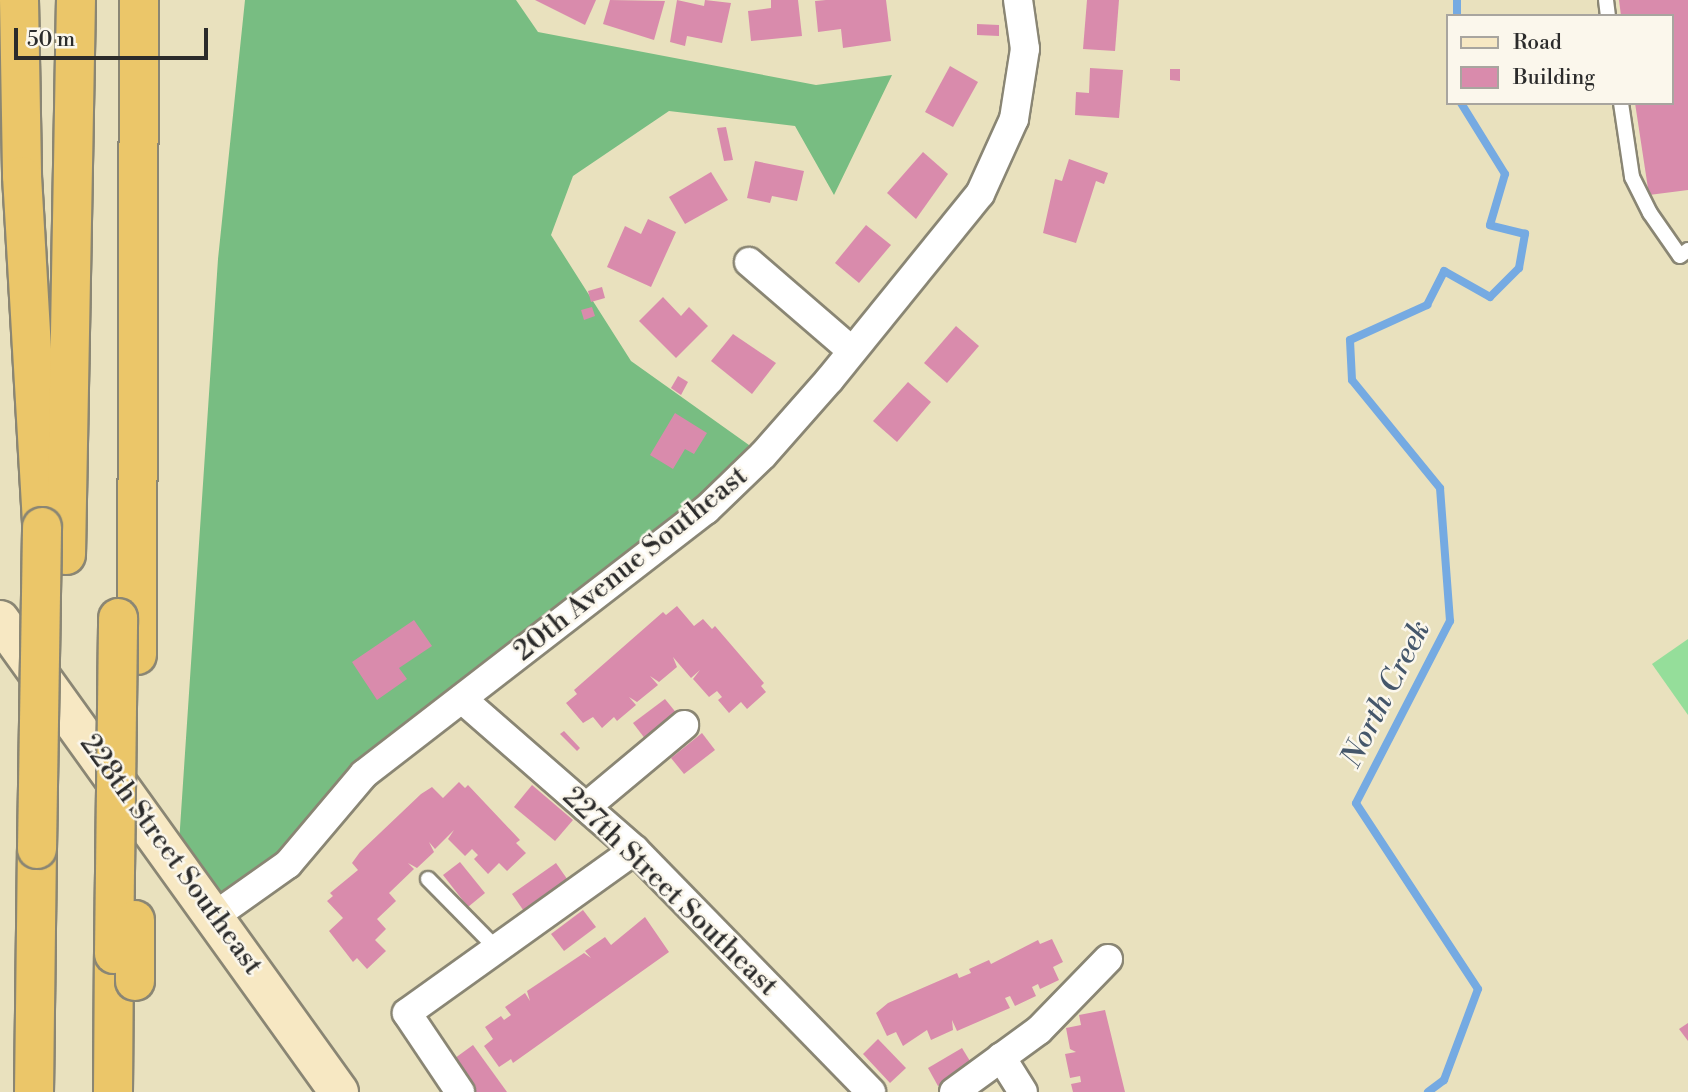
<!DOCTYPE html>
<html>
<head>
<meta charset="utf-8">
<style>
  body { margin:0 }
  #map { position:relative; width:1688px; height:1092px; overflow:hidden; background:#e9e1be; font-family:"Libre Bodoni",serif }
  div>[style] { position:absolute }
  .green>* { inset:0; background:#95de9a }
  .forest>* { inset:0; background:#78bd82 }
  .stream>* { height:8px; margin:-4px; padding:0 4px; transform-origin:4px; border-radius:4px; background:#75aae2 }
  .building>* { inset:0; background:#d98bac }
  .roads { filter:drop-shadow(2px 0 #8a8674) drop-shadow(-2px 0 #8a8674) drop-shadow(0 2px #8a8674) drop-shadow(0 -2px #8a8674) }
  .lane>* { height:14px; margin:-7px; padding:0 7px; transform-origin:7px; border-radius:7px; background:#fff }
  .street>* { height:28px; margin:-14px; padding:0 14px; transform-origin:14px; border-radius:14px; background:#fff }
  .secondary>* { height:38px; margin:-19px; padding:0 19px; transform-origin:19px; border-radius:19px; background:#f7e8c3 }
  .highway>* { height:38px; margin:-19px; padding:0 19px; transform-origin:19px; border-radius:19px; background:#ebc669 }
  .bridges { filter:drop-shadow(2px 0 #8a8674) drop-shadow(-2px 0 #8a8674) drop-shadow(0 2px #8a8674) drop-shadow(0 -2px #8a8674) }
  .highway-bridge>* { height:38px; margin:-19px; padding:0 19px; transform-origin:19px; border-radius:19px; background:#ebc669 }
  span { translate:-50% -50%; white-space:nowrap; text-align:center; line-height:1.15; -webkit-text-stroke:5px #fbf7ec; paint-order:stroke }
  .street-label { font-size:28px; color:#2b2b2b }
  .water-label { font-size:30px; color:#45576b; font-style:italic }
  .legend { position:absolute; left:1446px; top:14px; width:228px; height:91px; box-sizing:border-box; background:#fbf7ec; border:2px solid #a8a59f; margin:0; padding:9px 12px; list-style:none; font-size:21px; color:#2b2b2b }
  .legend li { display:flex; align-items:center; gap:14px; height:35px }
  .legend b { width:35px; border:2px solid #a8a59f }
  .scale { position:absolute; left:14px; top:28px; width:194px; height:32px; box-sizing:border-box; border:4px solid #2b2b2b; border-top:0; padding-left:9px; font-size:21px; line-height:24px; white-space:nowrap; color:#2b2b2b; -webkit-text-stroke:5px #fbf7ec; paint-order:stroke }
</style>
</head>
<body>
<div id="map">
  <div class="green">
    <i style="clip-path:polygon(1688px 639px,1688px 715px,1652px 664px)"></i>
  </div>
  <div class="forest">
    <i style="clip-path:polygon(245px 0,516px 0,538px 32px,816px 85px,892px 75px,834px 195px,795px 126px,669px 111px,573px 176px,551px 235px,631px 361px,763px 455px,364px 774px,216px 915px,179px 843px,218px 259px)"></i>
  </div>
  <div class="stream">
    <i style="left:1457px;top:0;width:16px;rotate:90deg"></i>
    <i style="left:1428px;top:1092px;width:20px;rotate:-37deg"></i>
    <i style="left:1444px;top:1080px;width:97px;rotate:-69.5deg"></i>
    <i style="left:1478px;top:989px;width:222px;rotate:-123.3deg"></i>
    <i style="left:1356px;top:803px;width:205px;rotate:-62.7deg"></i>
    <i style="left:1450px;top:621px;width:133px;rotate:-94.3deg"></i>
    <i style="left:1440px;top:488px;width:139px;rotate:-129.2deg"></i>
    <i style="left:1352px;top:380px;width:40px;rotate:-92.9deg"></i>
    <i style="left:1350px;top:340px;width:85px;rotate:-24.4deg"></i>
    <i style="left:1427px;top:305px;width:38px;rotate:-63deg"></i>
    <i style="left:1444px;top:271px;width:53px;rotate:29.5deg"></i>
    <i style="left:1490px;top:297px;width:41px;rotate:-45deg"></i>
    <i style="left:1519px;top:268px;width:35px;rotate:-80deg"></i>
    <i style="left:1525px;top:234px;width:36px;rotate:-166deg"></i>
    <i style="left:1490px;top:225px;width:53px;rotate:-73.6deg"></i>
    <i style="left:1505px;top:174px;width:84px;rotate:-121.8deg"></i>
  </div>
  <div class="building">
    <i style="clip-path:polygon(535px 0,596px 0,585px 25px)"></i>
    <i style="clip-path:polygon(610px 0,665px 1px,654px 40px,603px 24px)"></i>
    <i style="clip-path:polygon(677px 0,704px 6px,705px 0,731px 3px,722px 43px,687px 36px,685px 46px,670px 42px)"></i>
    <i style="clip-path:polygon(771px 0,798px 0,802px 36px,751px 41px,748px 11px,771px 8px)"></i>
    <i style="clip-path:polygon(826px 0,886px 0,891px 41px,843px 48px,841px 29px,818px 32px,815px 1px)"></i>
    <i style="clip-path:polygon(1087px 0,1119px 0,1115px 51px,1083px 49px)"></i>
    <i style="clip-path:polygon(1619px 0,1688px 0,1688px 190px,1649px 195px,1635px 103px,1672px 103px,1672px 16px,1621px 16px)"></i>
    <i style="clip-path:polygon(977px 24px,999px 25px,999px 36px,977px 35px)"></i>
    <i style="clip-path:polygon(950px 66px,978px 82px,953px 127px,925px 112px)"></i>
    <i style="clip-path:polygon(1090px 68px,1123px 70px,1119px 118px,1075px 115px,1076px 92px,1089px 93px)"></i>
    <i style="clip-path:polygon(1170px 69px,1180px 69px,1180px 81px,1170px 80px)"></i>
    <i style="clip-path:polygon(726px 127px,733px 160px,724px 161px,717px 128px)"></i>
    <i style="clip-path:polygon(923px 152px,948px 174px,916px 219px,887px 193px)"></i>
    <i style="clip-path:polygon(1069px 159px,1108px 173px,1104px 184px,1096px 181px,1076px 243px,1043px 233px,1055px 179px,1062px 181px)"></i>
    <i style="clip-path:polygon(755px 161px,804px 171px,797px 201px,772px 196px,770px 203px,747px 198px)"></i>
    <i style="clip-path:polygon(711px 172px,728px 200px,685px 224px,669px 197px)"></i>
    <i style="clip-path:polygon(648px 219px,676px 232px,651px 287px,607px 267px,625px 226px,641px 234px)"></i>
    <i style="clip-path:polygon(866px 225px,891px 245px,859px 283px,835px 263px)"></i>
    <i style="clip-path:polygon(602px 287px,605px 298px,591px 302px,588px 291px)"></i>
    <i style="clip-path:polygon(663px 297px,681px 316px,689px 307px,708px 326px,676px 358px,639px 321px)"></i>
    <i style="clip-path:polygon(592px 307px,595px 316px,584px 320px,581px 310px)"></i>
    <i style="clip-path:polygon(956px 326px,979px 346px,947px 383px,924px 363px)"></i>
    <i style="clip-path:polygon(733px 334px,776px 363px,752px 394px,711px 361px)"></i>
    <i style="clip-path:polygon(678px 376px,688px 382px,681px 395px,671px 388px)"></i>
    <i style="clip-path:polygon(908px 382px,931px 402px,897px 442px,873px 421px)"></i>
    <i style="clip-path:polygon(675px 413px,707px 433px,694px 454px,685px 449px,673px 469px,650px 455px)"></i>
    <i style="clip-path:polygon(677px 606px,694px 626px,703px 619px,712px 629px,715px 626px,764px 683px,761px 686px,766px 692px,747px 709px,741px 702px,729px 713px,718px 700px,722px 697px,717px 691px,709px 697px,693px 679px,700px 670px,691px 678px,673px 657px,677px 667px,659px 682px,650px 676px,658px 685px,637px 702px,629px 697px,636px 705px,617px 721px,614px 717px,602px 728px,593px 717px,583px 723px,566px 703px,577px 694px,574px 690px,663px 612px,666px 615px)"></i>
    <i style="clip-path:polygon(414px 620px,432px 646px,399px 668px,407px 679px,377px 700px,352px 662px)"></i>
    <i style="clip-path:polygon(665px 699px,678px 715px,646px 740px,633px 723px)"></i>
    <i style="clip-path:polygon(564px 731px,580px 748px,577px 751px,560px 734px)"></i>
    <i style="clip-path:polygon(702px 733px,715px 750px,684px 774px,671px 758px)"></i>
    <i style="clip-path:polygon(459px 782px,465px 788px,468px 785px,520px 840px,516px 843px,526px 853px,507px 871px,499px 863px,488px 874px,474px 859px,478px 855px,472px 849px,465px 856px,448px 839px,454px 830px,435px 849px,429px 842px,434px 852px,417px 868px,408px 863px,414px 869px,389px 893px,396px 901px,377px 919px,386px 929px,375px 940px,386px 951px,367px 969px,357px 958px,353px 962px,329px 931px,343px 918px,327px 901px,333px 896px,330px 893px,358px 870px,352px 863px,360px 852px,421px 794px,432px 787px,443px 798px)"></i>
    <i style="clip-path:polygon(532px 785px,573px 820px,555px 841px,514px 807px)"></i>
    <i style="clip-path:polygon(460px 862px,485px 893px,468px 907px,443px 875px)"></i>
    <i style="clip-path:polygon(556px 863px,572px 886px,528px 917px,512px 894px)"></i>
    <i style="clip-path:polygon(583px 910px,596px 927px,564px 951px,551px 934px)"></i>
    <i style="clip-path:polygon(645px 917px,669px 952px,513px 1063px,511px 1059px,499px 1067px,484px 1046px,493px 1039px,485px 1027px,501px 1016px,504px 1020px,511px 1015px,505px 1007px,525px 993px,530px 1001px,527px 991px,584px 953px,591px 958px,585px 951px,605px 937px,611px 945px)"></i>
    <i style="clip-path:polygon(1052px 939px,1063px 962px,1053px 967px,1059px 980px,1040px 989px,1038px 984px,1032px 987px,1036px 996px,1015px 1006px,1010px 996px,1005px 998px,1010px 1008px,957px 1031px,952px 1020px,953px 1030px,931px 1040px,927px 1030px,903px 1046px,896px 1032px,887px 1036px,876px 1013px,888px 1003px,957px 973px,959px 978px,971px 973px,969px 969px,989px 960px,991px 964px,1038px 940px,1040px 944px)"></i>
    <i style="clip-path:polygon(1105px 1010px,1125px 1092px,1073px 1092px,1071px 1084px,1081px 1082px,1080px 1076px,1070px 1078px,1065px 1054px,1076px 1052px,1070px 1049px,1066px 1028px,1081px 1025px,1079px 1015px)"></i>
    <i style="clip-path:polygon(1688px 1023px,1688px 1041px,1679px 1029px)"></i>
    <i style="clip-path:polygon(878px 1039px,906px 1068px,890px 1083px,863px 1054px)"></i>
    <i style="clip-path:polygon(473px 1045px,507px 1092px,473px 1092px,451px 1061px)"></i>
    <i style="clip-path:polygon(962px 1048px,973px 1066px,938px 1086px,928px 1068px)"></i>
  </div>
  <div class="roads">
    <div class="lane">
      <i style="left:1606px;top:0;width:16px;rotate:83deg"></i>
      <i style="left:1621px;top:103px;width:75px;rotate:81.5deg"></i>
      <i style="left:1632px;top:177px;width:40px;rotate:63.4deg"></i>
      <i style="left:1650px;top:213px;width:52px;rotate:55.1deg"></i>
      <i style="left:1680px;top:256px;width:10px;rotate:-37deg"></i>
      <i style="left:428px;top:879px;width:98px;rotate:45.4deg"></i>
    </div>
    <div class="street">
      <i style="left:749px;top:262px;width:136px;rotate:40.8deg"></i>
      <i style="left:462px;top:699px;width:230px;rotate:41.1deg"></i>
      <i style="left:635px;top:850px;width:338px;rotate:45.7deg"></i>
      <i style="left:586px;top:807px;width:128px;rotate:-39.9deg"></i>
      <i style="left:216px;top:915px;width:88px;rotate:-35.3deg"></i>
      <i style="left:288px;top:864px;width:118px;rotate:-49.8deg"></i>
      <i style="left:364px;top:774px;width:432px;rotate:-37.7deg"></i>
      <i style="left:706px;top:510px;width:79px;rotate:-44deg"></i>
      <i style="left:763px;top:455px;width:101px;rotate:-48.6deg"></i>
      <i style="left:830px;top:379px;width:238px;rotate:-51deg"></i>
      <i style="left:980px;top:194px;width:82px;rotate:-65.6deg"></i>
      <i style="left:1014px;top:119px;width:71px;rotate:-81.1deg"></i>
      <i style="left:1025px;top:49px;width:49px;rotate:-98.1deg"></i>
      <i style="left:1001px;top:1057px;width:41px;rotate:57.8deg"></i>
      <i style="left:460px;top:1092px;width:95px;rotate:-123.9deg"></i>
      <i style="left:407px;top:1013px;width:280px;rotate:-35.6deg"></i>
      <i style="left:954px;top:1092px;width:105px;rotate:-36.1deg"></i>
      <i style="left:1039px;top:1030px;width:99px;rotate:-45.8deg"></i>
    </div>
    <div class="secondary">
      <i style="left:0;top:620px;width:581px;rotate:54.31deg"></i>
    </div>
    <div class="highway">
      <i style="left:19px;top:0;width:176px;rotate:89deg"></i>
      <i style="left:22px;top:176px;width:352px;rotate:86.7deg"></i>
      <i style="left:66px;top:555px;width:555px;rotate:-88.97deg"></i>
      <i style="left:137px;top:655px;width:655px;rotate:-89.83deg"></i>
      <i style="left:34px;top:1092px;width:243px;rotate:-89.3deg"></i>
      <i style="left:113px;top:1092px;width:138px;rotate:-89.6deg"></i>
    </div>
  </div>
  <div class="bridges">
    <div class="highway-bridge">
      <i style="left:37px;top:849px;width:322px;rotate:-89.1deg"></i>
      <i style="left:114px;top:954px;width:336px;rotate:-89.3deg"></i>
      <i style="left:135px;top:981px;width:61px;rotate:-90deg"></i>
    </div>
  </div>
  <div class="street-label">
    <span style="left:631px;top:564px;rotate:-39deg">20th Avenue Southeast</span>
    <span style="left:171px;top:855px;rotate:54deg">228th Street Southeast</span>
    <span style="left:670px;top:892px;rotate:44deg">227th Street Southeast</span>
  </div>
  <div class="water-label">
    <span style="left:1386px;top:694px;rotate:-63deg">North Creek</span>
  </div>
  <ul class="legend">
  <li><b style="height:9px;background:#f7e8c3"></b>Road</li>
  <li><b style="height:19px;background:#d98bac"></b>Building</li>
  </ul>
  <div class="scale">50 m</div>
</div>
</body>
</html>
